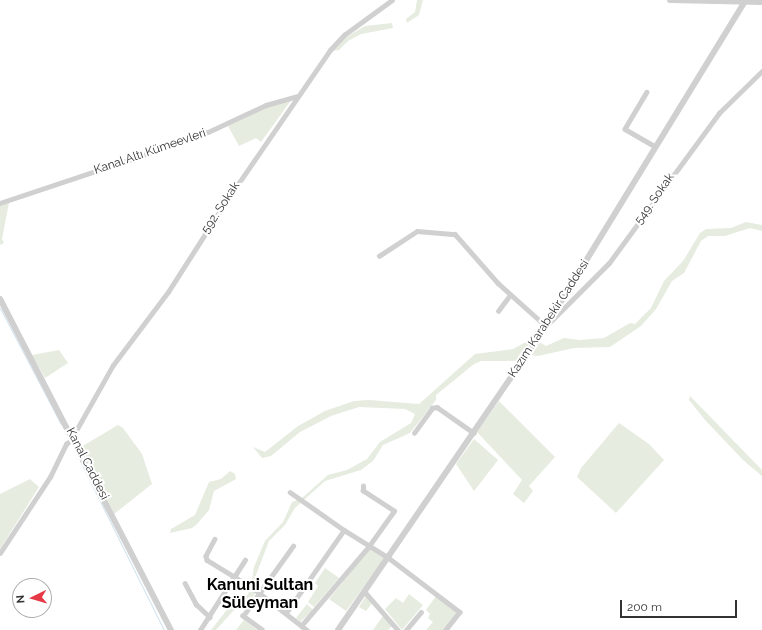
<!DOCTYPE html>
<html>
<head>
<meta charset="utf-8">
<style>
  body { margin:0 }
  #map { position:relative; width:762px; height:630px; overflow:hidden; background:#fff; font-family:Raleway,sans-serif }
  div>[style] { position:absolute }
  .green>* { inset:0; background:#e6ecdf }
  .stream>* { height:1px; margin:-0.5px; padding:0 0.5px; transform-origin:0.5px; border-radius:0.5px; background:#cfe2ee }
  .minor>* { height:4.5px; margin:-2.25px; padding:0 2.25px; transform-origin:2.25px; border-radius:2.25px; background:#d0d0d0 }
  .tertiary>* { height:6px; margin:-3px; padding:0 3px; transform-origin:3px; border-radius:3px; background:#d0d0d0 }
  span { translate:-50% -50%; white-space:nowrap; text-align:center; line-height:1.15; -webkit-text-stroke:4px #fff; paint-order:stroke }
  .street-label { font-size:12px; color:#333 }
  .district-label { font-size:16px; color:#000; font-weight:700 }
  .north { position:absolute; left:12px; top:578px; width:40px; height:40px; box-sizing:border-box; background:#fff; border:1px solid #adadad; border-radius:50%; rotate:265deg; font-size:11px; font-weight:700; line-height:16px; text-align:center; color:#333 }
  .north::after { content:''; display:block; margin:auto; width:14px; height:18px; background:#e63946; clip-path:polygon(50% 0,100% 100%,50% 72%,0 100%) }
  .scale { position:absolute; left:620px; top:600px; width:117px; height:18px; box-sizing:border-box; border:2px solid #333; border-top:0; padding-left:5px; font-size:12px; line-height:14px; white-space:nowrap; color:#333; -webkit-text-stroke:3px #fff; paint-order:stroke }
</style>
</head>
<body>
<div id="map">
  <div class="green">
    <i style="clip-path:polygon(417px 0,423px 0,419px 15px,407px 23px,406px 19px,415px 12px)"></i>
    <i style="clip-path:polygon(392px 23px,393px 28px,361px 34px,348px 41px,339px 50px,333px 51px,345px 38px,365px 26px)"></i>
    <i style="clip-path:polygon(292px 99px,261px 142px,256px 138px,239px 146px,228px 126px,273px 104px)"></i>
    <i style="clip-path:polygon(9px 203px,2px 239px,4px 243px,0 245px,0 205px)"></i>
    <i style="clip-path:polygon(746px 222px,762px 225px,762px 231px,750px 228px,725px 236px,708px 236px,701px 241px,684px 273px,672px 281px,656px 309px,641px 326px,610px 347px,574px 348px,538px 356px,532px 355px,539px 342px,546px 346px,564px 338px,579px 340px,604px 338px,630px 323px,635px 324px,651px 308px,664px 281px,683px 261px,700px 233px,706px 229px,731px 228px)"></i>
    <i style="clip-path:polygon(533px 338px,518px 361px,481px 361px,474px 364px,436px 395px,436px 400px,410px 433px,383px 445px,373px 461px,361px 470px,325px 481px,295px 508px,285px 525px,269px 541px,256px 575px,254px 587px,251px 586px,254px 567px,265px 541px,283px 522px,292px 502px,302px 498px,328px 475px,347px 470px,367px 459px,380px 442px,411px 423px,415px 414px,405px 409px,359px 407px,331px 416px,300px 432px,271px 456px,262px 458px,253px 447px,265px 452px,298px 426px,325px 411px,354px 401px,369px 400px,419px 404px,475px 354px,513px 349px)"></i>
    <i style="clip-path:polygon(59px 350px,68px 363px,45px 378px,32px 355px)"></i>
    <i style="clip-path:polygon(690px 396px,762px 470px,762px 476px,744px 461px,705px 420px,689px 400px)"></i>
    <i style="clip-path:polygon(499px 401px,555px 457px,529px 486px,533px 491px,524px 503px,513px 494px,522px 480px,477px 432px)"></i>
    <i style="clip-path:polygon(619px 423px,649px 444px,664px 460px,616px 513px,577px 477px,581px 468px)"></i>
    <i style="clip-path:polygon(118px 425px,123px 428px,142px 454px,152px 484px,114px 514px,81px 447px)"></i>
    <i style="clip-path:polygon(474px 439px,498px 460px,474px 491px,456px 464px)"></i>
    <i style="clip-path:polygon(230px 471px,235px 474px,236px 479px,214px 491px,209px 510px,197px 524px,192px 528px,170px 533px,171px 529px,195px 515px,209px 482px,221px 479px)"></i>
    <i style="clip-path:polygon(30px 479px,39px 487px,0 549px,0 494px)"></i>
    <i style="clip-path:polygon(370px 548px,385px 558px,346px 611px,329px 599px)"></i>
    <i style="clip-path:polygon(325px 568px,339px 578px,314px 607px,308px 602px,318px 586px,315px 583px)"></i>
    <i style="clip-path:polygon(251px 589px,256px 592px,250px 603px,233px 611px,216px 630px,211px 630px,233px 602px,244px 600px)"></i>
    <i style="clip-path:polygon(409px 594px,423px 605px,402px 630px,385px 609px,396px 598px,403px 603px)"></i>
    <i style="clip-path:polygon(366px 596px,372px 603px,366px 611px,359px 607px)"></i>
    <i style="clip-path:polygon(436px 596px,458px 612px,444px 630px,426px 630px,433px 622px,428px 618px,430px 614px,426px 610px)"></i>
    <i style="clip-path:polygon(307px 604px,313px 610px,300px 622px,296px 618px)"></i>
    <i style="clip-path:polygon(383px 616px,392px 626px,388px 630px,373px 630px)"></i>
    <i style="clip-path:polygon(244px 620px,257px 630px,236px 630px)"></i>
  </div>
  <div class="stream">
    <i style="left:0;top:308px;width:131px;rotate:62.3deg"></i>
    <i style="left:80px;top:461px;width:189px;rotate:63.6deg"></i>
  </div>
  <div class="minor">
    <i style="left:647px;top:92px;width:43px;rotate:120.7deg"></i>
    <i style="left:625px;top:129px;width:34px;rotate:30deg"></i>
    <i style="left:0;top:203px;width:160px;rotate:-18.5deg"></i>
    <i style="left:152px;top:152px;width:59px;rotate:-19.7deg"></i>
    <i style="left:208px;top:132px;width:64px;rotate:-25deg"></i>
    <i style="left:266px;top:105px;width:32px;rotate:-16deg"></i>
    <i style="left:379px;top:256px;width:45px;rotate:-33.3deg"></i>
    <i style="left:417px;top:231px;width:38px;rotate:5deg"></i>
    <i style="left:455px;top:234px;width:65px;rotate:48.7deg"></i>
    <i style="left:498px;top:283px;width:64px;rotate:41.9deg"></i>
    <i style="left:546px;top:326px;width:89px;rotate:-45deg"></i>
    <i style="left:609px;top:263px;width:186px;rotate:-53.7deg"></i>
    <i style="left:719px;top:113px;width:60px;rotate:-44.3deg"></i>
    <i style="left:498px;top:311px;width:20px;rotate:-53deg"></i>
    <i style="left:414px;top:433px;width:31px;rotate:-54deg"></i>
    <i style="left:432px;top:408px;width:5px;rotate:-11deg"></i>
    <i style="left:437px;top:407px;width:45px;rotate:35.1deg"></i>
    <i style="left:73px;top:436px;width:81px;rotate:-60.6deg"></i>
    <i style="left:113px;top:365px;width:91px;rotate:-53deg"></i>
    <i style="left:168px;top:292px;width:106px;rotate:-57.4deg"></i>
    <i style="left:225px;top:203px;width:186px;rotate:-55.5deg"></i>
    <i style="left:330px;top:50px;width:21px;rotate:-47deg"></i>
    <i style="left:344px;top:35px;width:59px;rotate:-36.1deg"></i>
    <i style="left:290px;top:492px;width:66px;rotate:35.1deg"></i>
    <i style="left:344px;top:530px;width:53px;rotate:31.9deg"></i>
    <i style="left:389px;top:558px;width:89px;rotate:37.3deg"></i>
    <i style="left:460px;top:612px;width:23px;rotate:128deg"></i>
    <i style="left:215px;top:539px;width:19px;rotate:118deg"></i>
    <i style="left:206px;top:556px;width:4px;rotate:76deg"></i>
    <i style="left:207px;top:560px;width:54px;rotate:31.3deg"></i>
    <i style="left:253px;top:588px;width:68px;rotate:37.9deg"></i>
    <i style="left:0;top:553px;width:91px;rotate:-56.7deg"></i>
    <i style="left:50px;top:477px;width:37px;rotate:-64deg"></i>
    <i style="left:66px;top:444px;width:10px;rotate:-37deg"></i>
    <i style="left:185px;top:583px;width:24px;rotate:62deg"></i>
    <i style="left:196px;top:604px;width:19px;rotate:43deg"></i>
    <i style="left:365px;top:592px;width:50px;rotate:49deg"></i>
    <i style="left:286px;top:613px;width:101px;rotate:-55.1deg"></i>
    <i style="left:301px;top:626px;width:105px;rotate:-49.6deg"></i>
    <i style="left:369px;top:546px;width:43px;rotate:-54.5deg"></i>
    <i style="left:394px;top:511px;width:37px;rotate:-147deg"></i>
    <i style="left:363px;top:491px;width:5px;rotate:-90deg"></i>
    <i style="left:200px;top:630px;width:83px;rotate:-57.3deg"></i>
    <i style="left:262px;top:630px;width:24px;rotate:-144deg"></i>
    <i style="left:243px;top:616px;width:86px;rotate:-54.5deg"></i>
    <i style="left:406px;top:630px;width:23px;rotate:-50deg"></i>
  </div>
  <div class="tertiary">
    <i style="left:670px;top:0;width:92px;rotate:1.2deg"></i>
    <i style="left:0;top:299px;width:373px;rotate:62.7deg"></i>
    <i style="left:338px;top:630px;width:368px;rotate:-55.6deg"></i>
    <i style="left:546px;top:326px;width:382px;rotate:-58.5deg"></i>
  </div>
  <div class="street-label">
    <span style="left:150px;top:152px;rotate:-19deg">Kanal Altı Kümeevleri</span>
    <span style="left:655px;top:199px;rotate:-55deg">549. Sokak</span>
    <span style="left:221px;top:208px;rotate:-57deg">592. Sokak</span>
    <span style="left:549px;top:319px;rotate:-57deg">Kazım Karabekir Caddesi</span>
    <span style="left:87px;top:464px;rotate:63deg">Kanal Caddesi</span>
  </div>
  <div class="district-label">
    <span style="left:260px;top:594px">Kanuni Sultan<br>Süleyman</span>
  </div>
  <div class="north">N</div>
  <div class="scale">200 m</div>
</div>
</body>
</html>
